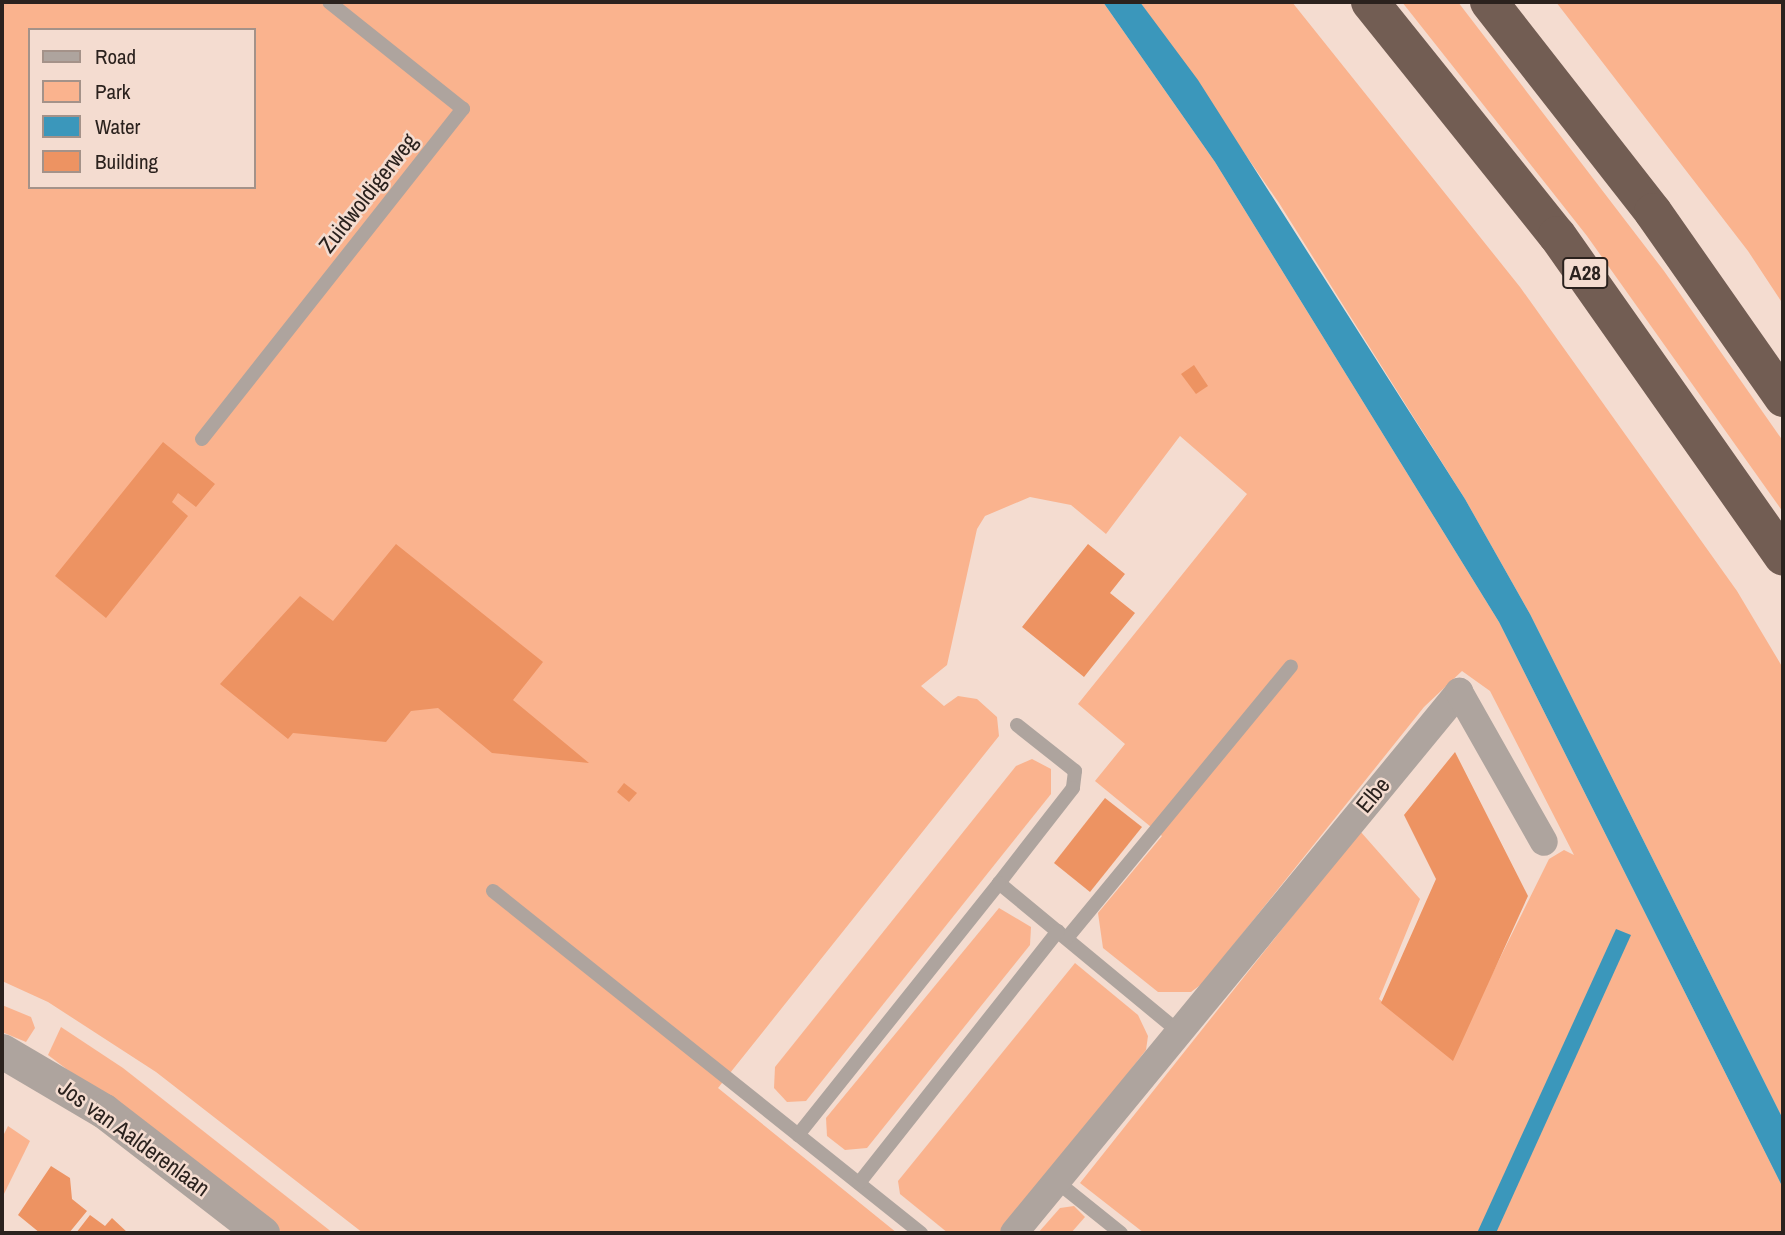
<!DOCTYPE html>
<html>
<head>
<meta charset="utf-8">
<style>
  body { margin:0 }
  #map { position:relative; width:1785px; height:1235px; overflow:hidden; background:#f4dcd0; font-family:"Archivo Narrow",sans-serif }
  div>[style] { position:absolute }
  .green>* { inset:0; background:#fab38e }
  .water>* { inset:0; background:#3b97bb }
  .building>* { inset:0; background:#ed9362 }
  .service>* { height:14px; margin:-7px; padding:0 7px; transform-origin:7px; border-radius:7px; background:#aea49e }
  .minor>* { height:28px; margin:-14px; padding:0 14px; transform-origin:14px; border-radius:14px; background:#aea49e }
  .tertiary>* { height:35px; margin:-17.5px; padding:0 17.5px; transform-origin:17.5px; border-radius:17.5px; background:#aea49e }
  .motorway>* { height:38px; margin:-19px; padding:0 19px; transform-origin:19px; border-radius:19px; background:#725d53 }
  span { translate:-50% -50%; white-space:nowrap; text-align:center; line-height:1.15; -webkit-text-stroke:5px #f4dcd0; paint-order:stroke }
  .shield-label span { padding:2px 5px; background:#f4dcd0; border:2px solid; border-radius:5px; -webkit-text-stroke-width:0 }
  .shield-label { font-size:21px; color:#2b221e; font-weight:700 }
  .street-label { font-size:23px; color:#2b221e }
  .frame { position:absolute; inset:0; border:4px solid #2b221e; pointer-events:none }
  .legend { position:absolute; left:28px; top:28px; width:228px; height:161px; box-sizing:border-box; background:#f4dcd0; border:2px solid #a49289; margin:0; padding:9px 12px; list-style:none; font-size:21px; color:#2b221e }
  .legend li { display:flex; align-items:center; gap:14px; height:35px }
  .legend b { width:35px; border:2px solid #a49289 }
</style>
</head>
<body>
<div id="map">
  <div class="green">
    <i style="clip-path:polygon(evenodd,2px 2px,1103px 2px,1215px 162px,1499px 622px,1783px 1188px,1783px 1233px,1144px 1233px,1080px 1183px,1360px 831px,1420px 899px,1379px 999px,1451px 1057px,1549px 859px,1564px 850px,1574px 855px,1490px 691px,1462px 671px,1424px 707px,1203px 983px,1191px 992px,1158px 992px,1103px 948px,1098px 913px,1162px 836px,1095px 781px,1125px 744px,1078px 704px,1247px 494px,1180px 436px,1106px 534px,1071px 505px,1030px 497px,985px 516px,977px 529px,947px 665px,921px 686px,944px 706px,958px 696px,977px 699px,997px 717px,999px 736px,718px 1088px,897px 1233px,363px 1233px,156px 1072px,48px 1002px,2px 981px,2px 2px,30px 30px,254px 30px,254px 187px,30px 187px,30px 30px)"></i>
    <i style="clip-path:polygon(1140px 2px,1292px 2px,1520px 287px,1737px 591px,1783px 668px,1783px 1119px,1530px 614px,1465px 499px,1279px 203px)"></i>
    <i style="clip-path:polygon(1402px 2px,1458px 2px,1664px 271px,1783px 441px,1783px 512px,1587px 236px)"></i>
    <i style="clip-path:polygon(1556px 2px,1783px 2px,1783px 304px,1748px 251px)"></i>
    <i style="clip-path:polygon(1032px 759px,1051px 769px,1051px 794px,806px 1101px,787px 1102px,774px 1088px,775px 1067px,1016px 766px)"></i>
    <i style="clip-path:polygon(999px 908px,1031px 927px,1030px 945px,867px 1148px,845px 1150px,827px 1136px,826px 1118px)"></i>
    <i style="clip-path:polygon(1075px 963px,1138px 1015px,1148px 1036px,1146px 1050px,1004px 1233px,948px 1233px,900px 1194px,898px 1181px)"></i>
    <i style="clip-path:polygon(2px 1005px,31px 1017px,35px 1028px,26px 1042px,2px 1032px)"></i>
    <i style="clip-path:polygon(61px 1027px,123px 1068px,333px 1233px,283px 1233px,48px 1055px)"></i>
    <i style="clip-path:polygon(8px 1126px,30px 1141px,2px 1198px,2px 1138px)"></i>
    <i style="clip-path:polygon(1074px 1206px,1085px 1217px,1071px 1233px,1038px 1233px,1060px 1208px)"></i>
  </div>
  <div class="water">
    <i style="clip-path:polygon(1103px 2px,1140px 2px,1198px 80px,1465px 499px,1530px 614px,1783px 1119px,1783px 1188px,1499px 622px,1215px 162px)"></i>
    <i style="clip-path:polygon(1616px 929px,1631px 935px,1496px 1233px,1477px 1233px)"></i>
  </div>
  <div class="building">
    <i style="clip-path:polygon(1194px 365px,1208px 386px,1196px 394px,1181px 374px)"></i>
    <i style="clip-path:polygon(163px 442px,215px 484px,196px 507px,178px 493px,172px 502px,188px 516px,106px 618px,55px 576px)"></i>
    <i style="clip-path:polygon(396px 544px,543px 662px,513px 700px,589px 763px,492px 753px,438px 708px,411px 711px,386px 742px,293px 733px,288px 739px,220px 684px,300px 596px,333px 621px)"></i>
    <i style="clip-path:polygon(1088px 544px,1125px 574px,1110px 593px,1135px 613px,1084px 677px,1022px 627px)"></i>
    <i style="clip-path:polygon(1455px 752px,1528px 896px,1453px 1061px,1381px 1003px,1436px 879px,1404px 815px)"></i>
    <i style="clip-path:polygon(624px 783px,637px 793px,629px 802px,617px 792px)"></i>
    <i style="clip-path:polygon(1105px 798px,1142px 827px,1090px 892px,1054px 863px)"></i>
    <i style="clip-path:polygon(51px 1166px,70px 1178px,72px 1199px,87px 1211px,69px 1233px,40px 1233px,18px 1215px)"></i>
    <i style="clip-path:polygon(90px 1215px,105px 1226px,112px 1218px,128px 1233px,76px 1233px)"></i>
  </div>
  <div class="service">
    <i style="left:202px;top:439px;width:421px;rotate:-51.7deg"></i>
    <i style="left:463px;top:109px;width:171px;rotate:-141.4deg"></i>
    <i style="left:1017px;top:725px;width:74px;rotate:38.4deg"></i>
    <i style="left:1075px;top:771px;width:17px;rotate:97deg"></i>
    <i style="left:1073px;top:788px;width:120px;rotate:127.9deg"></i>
    <i style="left:999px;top:883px;width:232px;rotate:39.6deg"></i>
    <i style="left:493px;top:891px;width:548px;rotate:38.63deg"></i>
    <i style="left:1067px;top:938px;width:352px;rotate:-50.5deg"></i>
    <i style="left:798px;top:1135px;width:322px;rotate:-51.4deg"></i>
    <i style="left:1056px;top:1181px;width:83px;rotate:38.7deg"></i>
    <i style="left:859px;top:1183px;width:321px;rotate:-51.7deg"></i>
  </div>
  <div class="minor">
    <i style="left:1014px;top:1233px;width:701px;rotate:-50.56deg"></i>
    <i style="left:1459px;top:692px;width:172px;rotate:60.5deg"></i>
  </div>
  <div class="tertiary">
    <i style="left:2px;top:1051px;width:118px;rotate:30.5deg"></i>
    <i style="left:104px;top:1111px;width:200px;rotate:37.7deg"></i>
  </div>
  <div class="motorway">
    <i style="left:1370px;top:2px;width:299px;rotate:51.3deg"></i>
    <i style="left:1557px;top:235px;width:393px;rotate:54.9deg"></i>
    <i style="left:1489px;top:2px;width:266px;rotate:52deg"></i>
    <i style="left:1653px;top:212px;width:227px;rotate:55deg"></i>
  </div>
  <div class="shield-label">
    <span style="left:1585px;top:273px">A28</span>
  </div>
  <div class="street-label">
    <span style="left:368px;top:193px;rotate:-52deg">Zuidwoldigerweg</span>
    <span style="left:1373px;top:795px;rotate:-50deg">Elbe</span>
    <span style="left:134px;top:1138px;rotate:36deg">Jos van Aalderenlaan</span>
  </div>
  <div class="frame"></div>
  <ul class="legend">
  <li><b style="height:9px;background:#aea49e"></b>Road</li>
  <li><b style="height:19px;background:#fab38e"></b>Park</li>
  <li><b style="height:19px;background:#3b97bb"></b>Water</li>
  <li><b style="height:19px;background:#ed9362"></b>Building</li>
  </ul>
</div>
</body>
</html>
